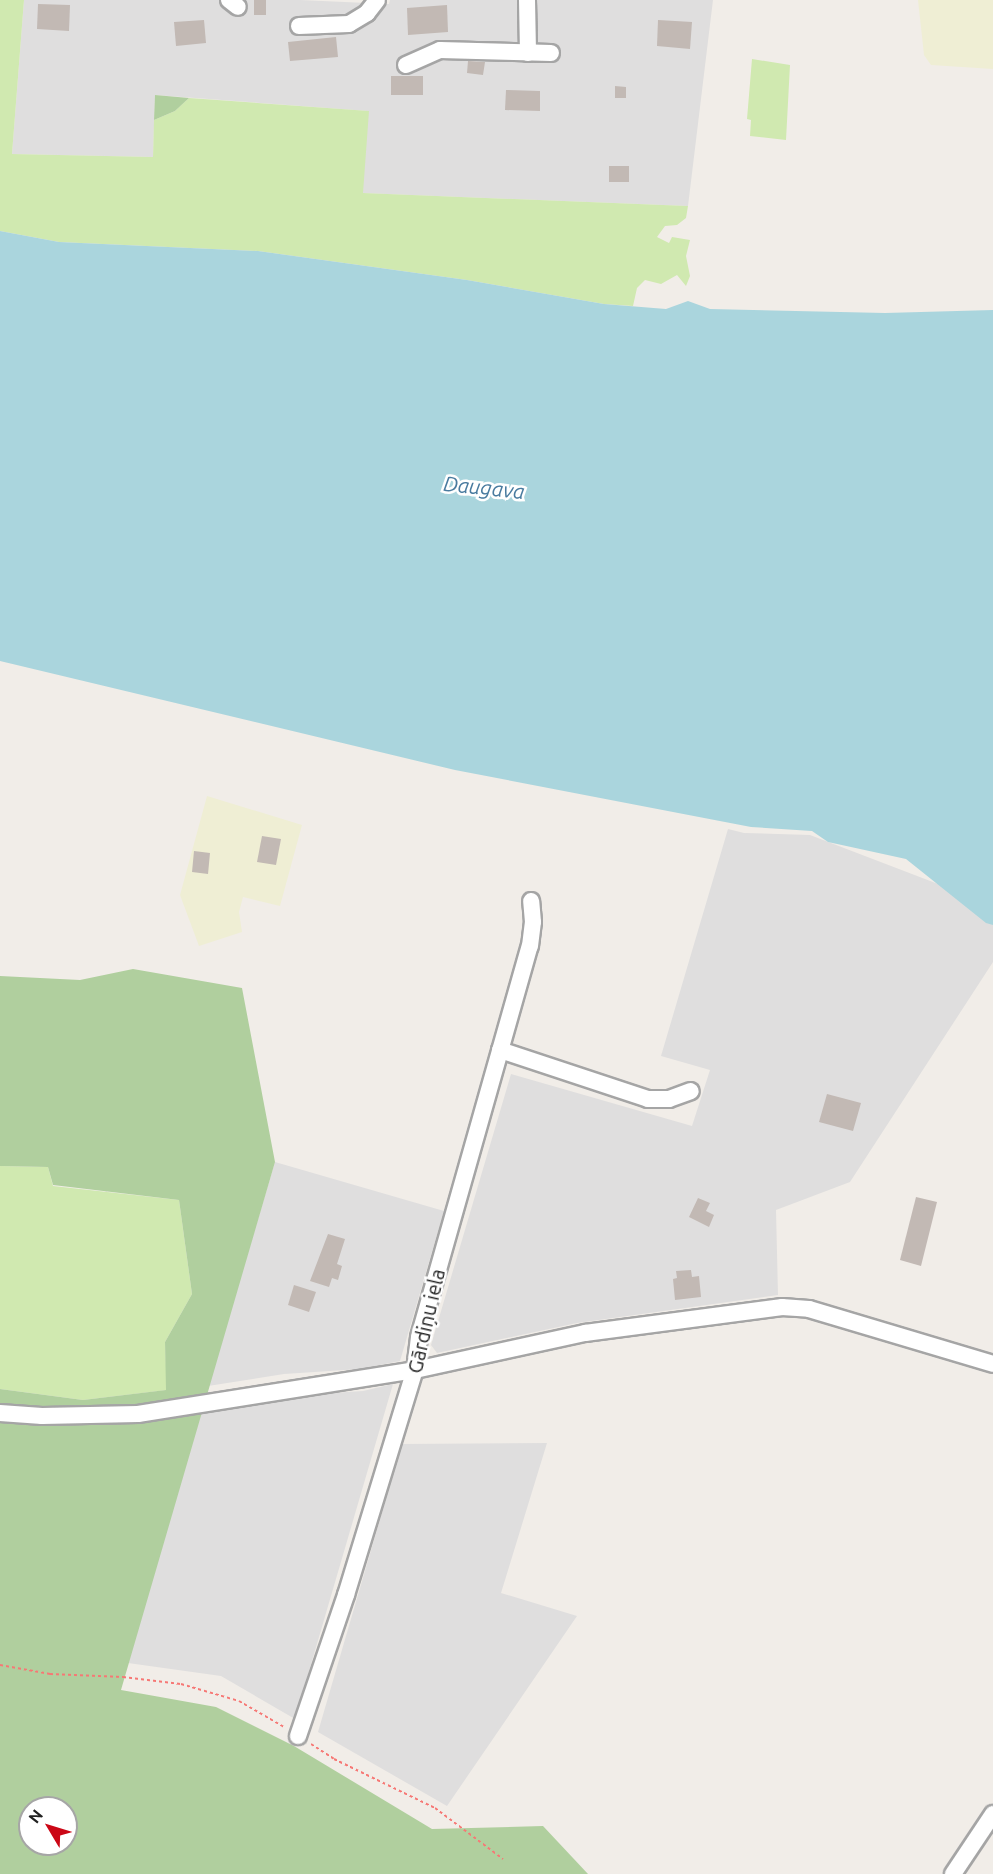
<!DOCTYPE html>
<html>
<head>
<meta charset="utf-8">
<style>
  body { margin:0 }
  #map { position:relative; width:993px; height:1874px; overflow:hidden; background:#f1ede8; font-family:Ubuntu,sans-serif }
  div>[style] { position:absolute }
  .residential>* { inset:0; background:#dfdede }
  .farmland>* { inset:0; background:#efeed4 }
  .grass>* { inset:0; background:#d0e9b0 }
  .forest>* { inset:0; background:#b0cf9e }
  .water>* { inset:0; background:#aad5dd }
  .building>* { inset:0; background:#c2b9b4 }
  .path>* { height:2px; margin-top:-1px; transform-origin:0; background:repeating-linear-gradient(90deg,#f67875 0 3px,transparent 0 6px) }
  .roads { filter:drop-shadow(2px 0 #a5a5a5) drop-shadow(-2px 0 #a5a5a5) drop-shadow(0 2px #a5a5a5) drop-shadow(0 -2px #a5a5a5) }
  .minor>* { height:16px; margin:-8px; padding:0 8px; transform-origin:8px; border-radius:8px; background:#fff }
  span { translate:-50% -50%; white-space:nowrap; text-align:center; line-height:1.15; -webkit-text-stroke:5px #fff; paint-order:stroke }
  .street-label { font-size:20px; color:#212121 }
  .water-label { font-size:21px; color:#497b9f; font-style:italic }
  .north { position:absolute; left:18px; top:1796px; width:60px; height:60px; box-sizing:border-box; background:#fff; border:2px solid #a6a6a6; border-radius:50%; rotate:308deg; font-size:16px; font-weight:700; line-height:24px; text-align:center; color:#212121 }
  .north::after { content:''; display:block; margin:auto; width:21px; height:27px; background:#cb0716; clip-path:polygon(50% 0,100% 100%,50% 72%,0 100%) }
</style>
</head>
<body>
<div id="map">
  <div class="residential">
    <i style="clip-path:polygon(24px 0,300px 0,389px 4px,390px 0,713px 0,688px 206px,362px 193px,368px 111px,155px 95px,153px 157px,12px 154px)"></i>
    <i style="clip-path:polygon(728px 829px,744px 833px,810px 835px,993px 905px,993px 962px,850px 1182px,776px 1210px,778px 1295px,577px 1323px,437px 1353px,431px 1345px,511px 1074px,692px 1126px,710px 1070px,661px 1056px)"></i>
    <i style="clip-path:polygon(275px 1162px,444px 1211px,400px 1361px,360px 1369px,284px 1374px,208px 1386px)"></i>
    <i style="clip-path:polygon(393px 1384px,295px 1719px,221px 1676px,128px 1663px,201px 1409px,285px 1396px,363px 1391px)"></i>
    <i style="clip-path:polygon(547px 1443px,501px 1593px,577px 1616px,447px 1806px,318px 1732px,402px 1444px)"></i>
  </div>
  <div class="farmland">
    <i style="clip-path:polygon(918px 0,993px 0,993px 69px,931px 65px,924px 55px)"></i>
    <i style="clip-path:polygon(207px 796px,302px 825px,280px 906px,243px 897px,239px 912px,242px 932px,199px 946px,180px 895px)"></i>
  </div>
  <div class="grass">
    <i style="clip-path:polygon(0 0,24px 0,12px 154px,153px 157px,154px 120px,175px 111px,189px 98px,369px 111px,363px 193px,688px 206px,686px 218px,677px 225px,665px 226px,657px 237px,669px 243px,672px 237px,690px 240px,686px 256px,690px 276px,686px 286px,677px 275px,661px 284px,645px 280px,637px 288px,633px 306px,604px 304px,467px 280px,258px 251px,59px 242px,0 231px)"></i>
    <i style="clip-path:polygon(752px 59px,790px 65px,786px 140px,750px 136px,751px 120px,747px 119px)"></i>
    <i style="clip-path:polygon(0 1166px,48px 1167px,53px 1186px,179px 1200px,192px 1294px,165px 1342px,167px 1390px,83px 1400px,0 1389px)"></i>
  </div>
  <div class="forest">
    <i style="clip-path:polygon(155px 95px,189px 98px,175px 111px,154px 120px)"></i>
    <i style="clip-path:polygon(evenodd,133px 969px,242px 988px,275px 1162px,121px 1690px,216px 1707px,294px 1746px,432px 1829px,543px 1826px,588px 1874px,0 1874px,0 1389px,83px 1400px,166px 1390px,165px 1342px,192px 1294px,179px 1200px,53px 1185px,48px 1167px,0 1166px,0 976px,80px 980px,133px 969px,30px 1808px,66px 1808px,66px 1844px,30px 1844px,30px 1808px)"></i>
  </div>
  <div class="water">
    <i style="clip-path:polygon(0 231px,59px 242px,258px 251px,467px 280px,604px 304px,666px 309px,688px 301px,710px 309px,885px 313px,993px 310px,993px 925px,986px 923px,906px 859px,828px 842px,812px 831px,751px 827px,455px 770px,0 661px)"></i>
  </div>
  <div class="building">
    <i style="clip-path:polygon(254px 0,266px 0,266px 15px,254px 15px)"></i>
    <i style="clip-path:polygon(38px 4px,70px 5px,69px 31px,37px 29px)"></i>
    <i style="clip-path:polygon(447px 5px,448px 32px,408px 35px,407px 8px)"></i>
    <i style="clip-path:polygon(204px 20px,206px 43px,176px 46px,174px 22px)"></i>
    <i style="clip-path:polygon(658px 20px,692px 22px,690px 49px,657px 46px)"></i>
    <i style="clip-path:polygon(336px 37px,338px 57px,290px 61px,288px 42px)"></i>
    <i style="clip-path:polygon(468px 61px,485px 62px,483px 75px,467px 73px)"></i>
    <i style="clip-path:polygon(391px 76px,423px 76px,423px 95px,391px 95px)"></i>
    <i style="clip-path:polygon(615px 86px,626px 87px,626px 98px,615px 98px)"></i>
    <i style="clip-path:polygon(506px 90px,540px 91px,540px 111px,505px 110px)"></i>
    <i style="clip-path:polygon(609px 166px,629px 166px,629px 182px,609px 182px)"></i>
    <i style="clip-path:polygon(262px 836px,281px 839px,276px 865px,257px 862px)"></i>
    <i style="clip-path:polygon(194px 851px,210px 853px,208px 874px,192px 872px)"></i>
    <i style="clip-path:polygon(827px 1094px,861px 1103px,853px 1131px,819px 1122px)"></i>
    <i style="clip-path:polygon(916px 1197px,937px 1202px,921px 1266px,900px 1260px)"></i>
    <i style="clip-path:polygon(698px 1198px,710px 1203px,706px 1211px,714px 1215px,709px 1227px,689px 1217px)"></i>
    <i style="clip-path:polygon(328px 1234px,345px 1239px,337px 1264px,342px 1266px,338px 1280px,332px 1278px,329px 1287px,310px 1281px)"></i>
    <i style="clip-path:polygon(691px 1270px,692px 1277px,699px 1276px,701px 1297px,675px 1300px,673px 1279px,677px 1278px,676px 1271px)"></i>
    <i style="clip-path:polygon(294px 1285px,316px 1292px,309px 1312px,288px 1305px)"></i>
  </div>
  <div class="path">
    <i style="left:0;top:1665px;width:51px;rotate:10.2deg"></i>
    <i style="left:50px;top:1674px;width:73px;rotate:2.4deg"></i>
    <i style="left:123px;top:1677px;width:58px;rotate:6.9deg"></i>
    <i style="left:181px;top:1684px;width:60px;rotate:16.3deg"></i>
    <i style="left:239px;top:1701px;width:52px;rotate:30deg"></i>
    <i style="left:311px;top:1744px;width:27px;rotate:33deg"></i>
    <i style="left:334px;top:1759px;width:112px;rotate:25.9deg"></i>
    <i style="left:435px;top:1808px;width:85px;rotate:36.9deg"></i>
  </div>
  <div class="roads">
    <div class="minor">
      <i style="left:229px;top:0;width:11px;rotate:38deg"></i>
      <i style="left:527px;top:0;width:53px;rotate:88.9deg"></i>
      <i style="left:299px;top:26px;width:50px;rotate:-2.3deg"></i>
      <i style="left:349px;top:24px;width:21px;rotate:-31deg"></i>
      <i style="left:367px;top:13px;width:16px;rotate:-52deg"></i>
      <i style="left:406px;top:65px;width:37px;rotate:-24deg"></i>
      <i style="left:440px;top:50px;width:111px;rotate:1.5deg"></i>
      <i style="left:500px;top:1050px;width:156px;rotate:18.3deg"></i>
      <i style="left:648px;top:1099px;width:21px"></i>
      <i style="left:669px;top:1099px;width:23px;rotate:-20deg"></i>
      <i style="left:0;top:1413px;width:42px;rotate:4.1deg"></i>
      <i style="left:42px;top:1416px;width:96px;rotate:-1.2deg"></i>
      <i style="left:138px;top:1414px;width:280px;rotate:-9deg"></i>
      <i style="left:415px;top:1370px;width:174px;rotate:-12.3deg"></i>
      <i style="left:585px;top:1333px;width:199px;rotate:-7.5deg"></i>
      <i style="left:782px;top:1307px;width:27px;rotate:4deg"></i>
      <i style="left:809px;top:1309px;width:192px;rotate:16.6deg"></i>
      <i style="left:298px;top:1736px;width:149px;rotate:-71.2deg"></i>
      <i style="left:346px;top:1595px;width:235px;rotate:-73deg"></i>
      <i style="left:415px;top:1370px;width:33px;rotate:-83deg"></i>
      <i style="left:419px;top:1337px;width:406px;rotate:-74.2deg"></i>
      <i style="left:530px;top:946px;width:24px;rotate:-83deg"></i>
      <i style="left:533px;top:922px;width:21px;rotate:-95deg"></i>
      <i style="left:953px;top:1874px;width:72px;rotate:-56.3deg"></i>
    </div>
  </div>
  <div class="street-label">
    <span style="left:426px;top:1321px;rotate:-77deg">Gārdiņu iela</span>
  </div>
  <div class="water-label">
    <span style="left:484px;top:487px;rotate:6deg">Daugava</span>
  </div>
  <div class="north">N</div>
</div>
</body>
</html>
